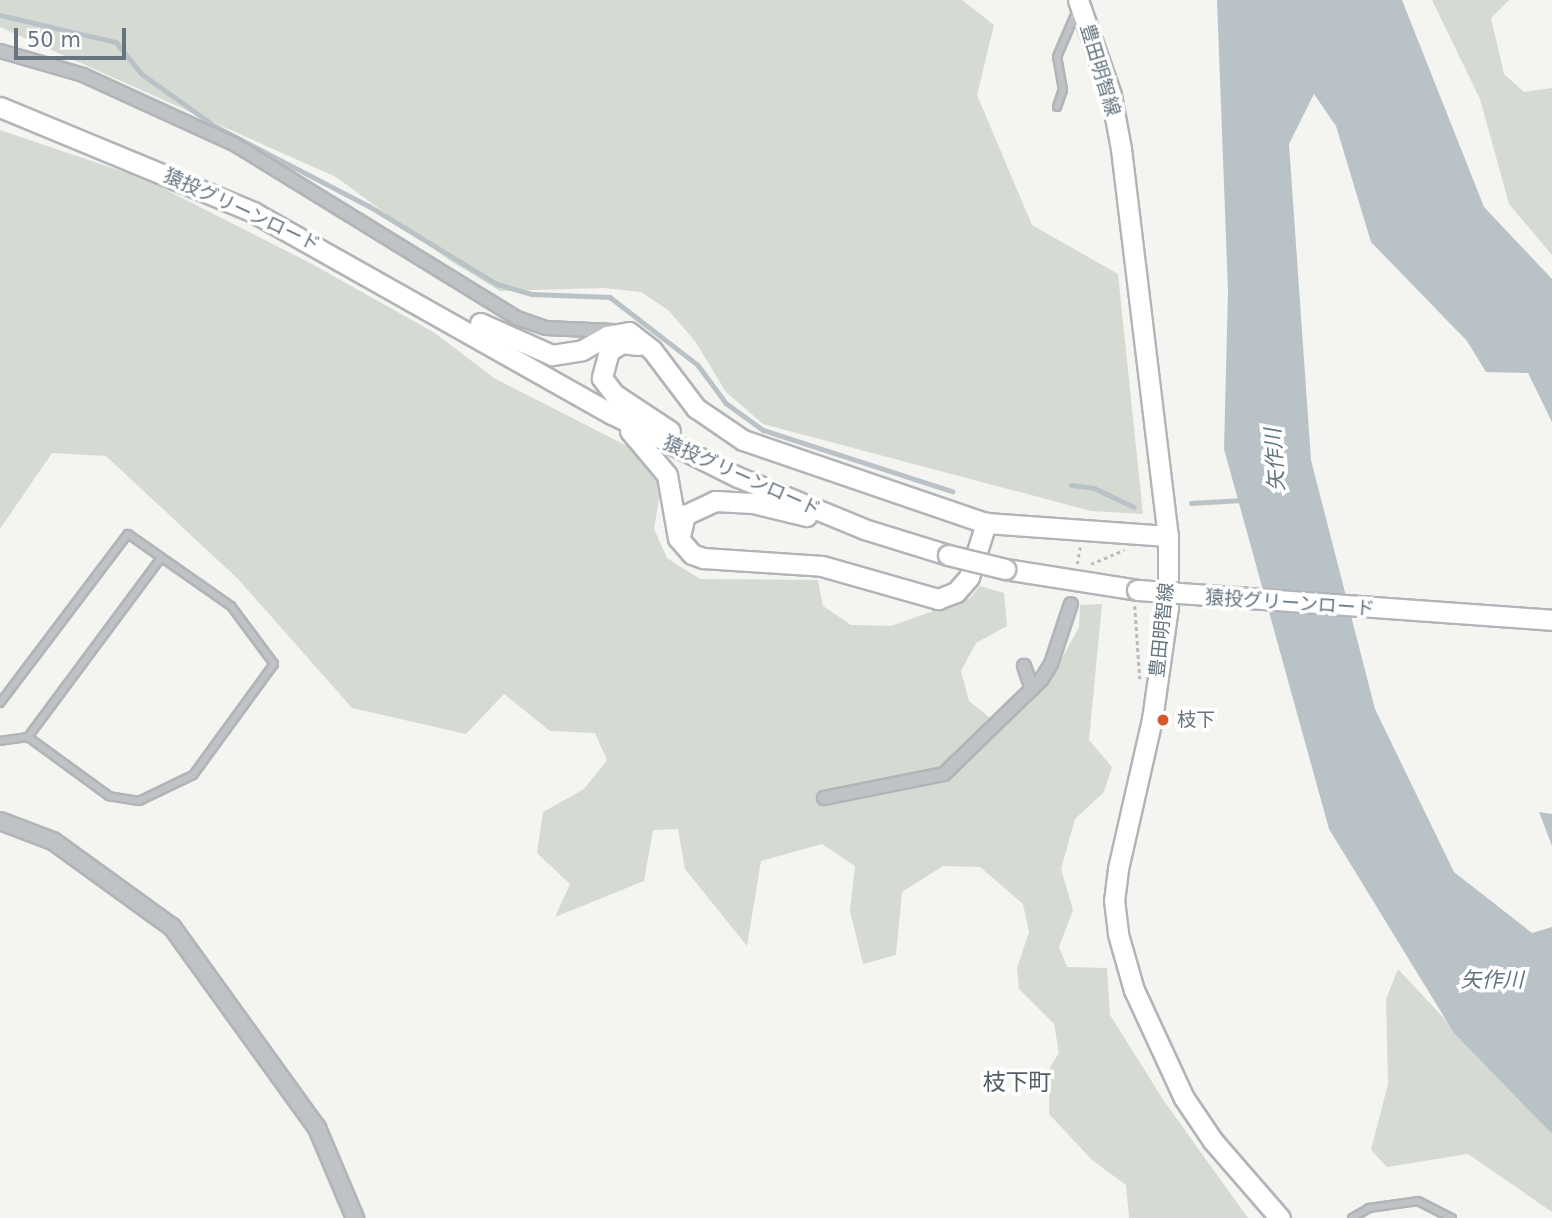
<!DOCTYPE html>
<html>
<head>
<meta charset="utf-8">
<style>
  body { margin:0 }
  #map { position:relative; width:1552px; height:1218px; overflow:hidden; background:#f4f4f1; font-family:"DejaVu Sans","Noto Sans JP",sans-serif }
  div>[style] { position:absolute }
  .green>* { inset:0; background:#d5dbd2 }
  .water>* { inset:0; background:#b9c3c7 }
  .stream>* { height:4.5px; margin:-2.25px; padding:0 2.25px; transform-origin:2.25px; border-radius:2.25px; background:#b9c3c7 }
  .path>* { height:2.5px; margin-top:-1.25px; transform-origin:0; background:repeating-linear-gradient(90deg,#b9bbbd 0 3.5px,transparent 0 7px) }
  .roads { filter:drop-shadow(2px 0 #b1b5b8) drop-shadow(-2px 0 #b1b5b8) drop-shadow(0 2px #b1b5b8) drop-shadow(0 -2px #b1b5b8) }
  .service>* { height:6px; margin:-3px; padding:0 3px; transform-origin:3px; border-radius:3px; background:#bfc3c6 }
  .minor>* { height:12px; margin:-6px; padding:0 6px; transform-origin:6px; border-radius:6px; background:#bfc3c6 }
  .tertiary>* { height:16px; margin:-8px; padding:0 8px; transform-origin:8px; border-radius:8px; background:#bfc3c6 }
  .primary>* { height:19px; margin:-9.5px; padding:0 9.5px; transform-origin:9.5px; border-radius:9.5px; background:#fff }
  .bridges { filter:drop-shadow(2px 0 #b1b5b8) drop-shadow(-2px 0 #b1b5b8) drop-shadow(0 2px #b1b5b8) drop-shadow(0 -2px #b1b5b8) }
  .primary-bridge>* { height:19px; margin:-9.5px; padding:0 9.5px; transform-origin:9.5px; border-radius:9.5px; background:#fff }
  .dots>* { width:19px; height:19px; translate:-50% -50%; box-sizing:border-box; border:4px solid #fff; border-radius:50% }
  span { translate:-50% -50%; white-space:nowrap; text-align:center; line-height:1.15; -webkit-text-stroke:7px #fff; paint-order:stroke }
  .street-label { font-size:19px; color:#65747f }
  .poi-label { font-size:19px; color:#65747f }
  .left { translate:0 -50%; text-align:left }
  .water-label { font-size:21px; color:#61757d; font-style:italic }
  .quarter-label { font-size:23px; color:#535d65 }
  .scale { position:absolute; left:14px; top:28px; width:112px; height:32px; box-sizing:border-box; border:4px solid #65747f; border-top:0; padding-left:9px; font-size:21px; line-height:24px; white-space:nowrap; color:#65747f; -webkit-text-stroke:5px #fff; paint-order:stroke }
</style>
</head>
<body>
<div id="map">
  <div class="green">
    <i style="clip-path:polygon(0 0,962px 0,994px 25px,977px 95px,1032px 225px,1118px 274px,1143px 514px,1091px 511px,763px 424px,726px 392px,695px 341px,668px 310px,641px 292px,604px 288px,500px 291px,449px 260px,336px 177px,0 27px)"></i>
    <i style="clip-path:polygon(1432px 0,1509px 0,1491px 18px,1504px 74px,1524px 92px,1552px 88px,1552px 255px,1509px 204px,1480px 99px)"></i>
    <i style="clip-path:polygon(0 130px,145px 179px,312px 264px,435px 333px,494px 378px,633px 449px,651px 463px,661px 487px,654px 529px,667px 558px,700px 579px,818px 580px,823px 606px,851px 625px,891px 626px,970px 598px,980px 586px,1004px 593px,1007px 626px,976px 643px,961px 671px,969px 701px,1001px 727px,1047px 686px,1079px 627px,1080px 605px,1102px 604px,1089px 740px,1112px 767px,1104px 792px,1075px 819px,1061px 869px,1073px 910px,1059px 947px,1067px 967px,1107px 968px,1110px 1015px,1164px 1101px,1248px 1218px,1129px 1218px,1126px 1185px,1092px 1160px,1049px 1114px,1050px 1067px,1059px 1053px,1054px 1024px,1019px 989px,1017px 968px,1029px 932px,1023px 904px,980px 867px,943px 866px,902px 892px,896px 955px,863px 964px,850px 911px,855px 866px,822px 844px,761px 861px,747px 946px,685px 869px,678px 829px,653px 830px,644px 881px,555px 917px,570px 884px,537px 853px,543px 812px,584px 789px,607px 760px,595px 733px,550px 731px,504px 694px,466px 734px,352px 708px,238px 579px,106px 456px,52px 453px,0 529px)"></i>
    <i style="clip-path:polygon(1398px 969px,1552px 1134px,1552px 1212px,1468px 1154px,1387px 1167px,1371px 1150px,1388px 1084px,1386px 999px)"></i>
  </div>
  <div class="water">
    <i style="clip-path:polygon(1217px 0,1402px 0,1484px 207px,1552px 279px,1552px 422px,1528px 373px,1486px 372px,1467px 341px,1371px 242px,1336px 126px,1314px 94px,1289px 144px,1311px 460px,1375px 709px,1454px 872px,1532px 933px,1552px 927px,1552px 1134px,1454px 1033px,1329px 829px,1224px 449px,1228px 291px)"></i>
    <i style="clip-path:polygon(1539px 812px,1552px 814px,1552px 846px)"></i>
  </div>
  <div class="stream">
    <i style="left:0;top:15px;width:119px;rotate:13.1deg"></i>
    <i style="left:116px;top:42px;width:41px;rotate:50.9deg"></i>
    <i style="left:142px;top:74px;width:90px;rotate:35.5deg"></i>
    <i style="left:215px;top:126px;width:174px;rotate:27.5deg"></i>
    <i style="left:369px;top:206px;width:150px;rotate:31.4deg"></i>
    <i style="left:497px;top:284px;width:36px;rotate:16deg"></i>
    <i style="left:532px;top:294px;width:78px;rotate:2.2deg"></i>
    <i style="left:610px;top:297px;width:111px;rotate:37.7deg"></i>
    <i style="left:698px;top:365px;width:47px;rotate:53.6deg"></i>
    <i style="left:726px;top:403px;width:46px;rotate:36.1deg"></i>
    <i style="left:763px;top:430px;width:199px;rotate:17.9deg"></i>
    <i style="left:1071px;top:485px;width:23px;rotate:7deg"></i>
    <i style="left:1094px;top:488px;width:44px;rotate:25.4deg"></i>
    <i style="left:1191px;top:503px;width:51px;rotate:-3.4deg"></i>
  </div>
  <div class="path">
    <i style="left:1077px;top:564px;width:17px;rotate:-80deg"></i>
    <i style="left:1091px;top:564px;width:36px;rotate:-23deg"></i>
    <i style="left:1135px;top:606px;width:73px;rotate:86.1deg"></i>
  </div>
  <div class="roads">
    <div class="service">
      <i style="left:1057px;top:107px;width:18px;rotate:-71deg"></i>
      <i style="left:1063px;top:90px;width:34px;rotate:-100deg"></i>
      <i style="left:1057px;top:57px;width:51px;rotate:-66.9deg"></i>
      <i style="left:0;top:703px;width:212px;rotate:-52.9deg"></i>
      <i style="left:128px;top:534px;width:126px;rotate:35deg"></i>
      <i style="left:231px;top:606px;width:72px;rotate:53.4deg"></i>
      <i style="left:274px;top:664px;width:137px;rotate:126.1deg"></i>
      <i style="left:193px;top:775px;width:60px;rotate:154.3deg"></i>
      <i style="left:139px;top:801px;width:30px;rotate:-171deg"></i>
      <i style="left:109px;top:796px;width:100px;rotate:-143.9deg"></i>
      <i style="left:28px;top:737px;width:28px;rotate:172deg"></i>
      <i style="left:28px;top:737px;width:223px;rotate:-53.4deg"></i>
      <i style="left:1352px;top:1218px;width:20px;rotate:-30deg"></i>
      <i style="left:1369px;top:1208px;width:49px;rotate:-8.1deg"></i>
      <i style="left:1418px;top:1201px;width:38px;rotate:27deg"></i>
    </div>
    <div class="minor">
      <i style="left:0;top:51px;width:86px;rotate:16.1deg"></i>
      <i style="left:83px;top:75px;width:166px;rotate:24.6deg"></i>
      <i style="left:234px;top:144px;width:332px;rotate:31.6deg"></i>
      <i style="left:517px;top:318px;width:31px;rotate:19deg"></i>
      <i style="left:546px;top:328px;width:67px;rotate:2.6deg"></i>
      <i style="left:1024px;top:666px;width:24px;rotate:71deg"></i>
      <i style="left:824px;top:798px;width:122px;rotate:-11.3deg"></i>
      <i style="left:944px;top:774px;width:135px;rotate:-44.1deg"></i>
      <i style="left:1041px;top:680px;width:19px;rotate:-58deg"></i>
      <i style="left:1051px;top:664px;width:63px;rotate:-71.6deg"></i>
    </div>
    <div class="tertiary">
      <i style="left:0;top:821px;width:57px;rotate:20.7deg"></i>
      <i style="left:53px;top:841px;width:147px;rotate:35.9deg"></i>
      <i style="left:172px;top:927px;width:248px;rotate:54.2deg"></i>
      <i style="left:317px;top:1128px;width:98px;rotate:67.1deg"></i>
    </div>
    <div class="primary">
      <i style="left:1078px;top:0;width:101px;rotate:70.8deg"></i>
      <i style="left:1111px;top:95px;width:55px;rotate:79.5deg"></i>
      <i style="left:1121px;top:149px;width:390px;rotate:83.1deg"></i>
      <i style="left:1168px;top:536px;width:71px;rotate:90deg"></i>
      <i style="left:1168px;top:607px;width:113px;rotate:98.1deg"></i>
      <i style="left:1152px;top:719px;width:154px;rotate:102.8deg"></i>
      <i style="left:1118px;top:869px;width:31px;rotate:97deg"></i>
      <i style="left:1114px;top:900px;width:34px;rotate:83deg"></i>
      <i style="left:1118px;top:934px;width:58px;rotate:74.1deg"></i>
      <i style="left:1134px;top:990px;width:119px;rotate:65.2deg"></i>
      <i style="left:1184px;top:1098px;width:52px;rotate:56deg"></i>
      <i style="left:1213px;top:1141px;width:102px;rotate:49deg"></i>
      <i style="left:0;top:107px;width:274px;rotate:22.5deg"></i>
      <i style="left:253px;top:212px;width:412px;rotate:29.4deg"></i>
      <i style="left:612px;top:414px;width:141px;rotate:26.6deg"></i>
      <i style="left:738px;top:477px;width:136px;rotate:22.4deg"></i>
      <i style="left:864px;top:529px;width:88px;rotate:17.2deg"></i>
      <i style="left:480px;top:323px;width:79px;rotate:24deg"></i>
      <i style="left:552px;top:355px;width:30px;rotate:-9deg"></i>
      <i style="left:582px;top:350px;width:29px;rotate:-29deg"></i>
      <i style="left:607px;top:336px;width:22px;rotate:-10deg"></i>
      <i style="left:629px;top:332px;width:29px;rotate:38deg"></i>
      <i style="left:652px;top:350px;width:73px;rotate:52.8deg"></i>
      <i style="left:696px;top:408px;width:57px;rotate:34.2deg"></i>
      <i style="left:743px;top:440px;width:257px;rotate:18.9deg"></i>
      <i style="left:986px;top:523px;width:182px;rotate:4.1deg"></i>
      <i style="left:638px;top:345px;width:16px;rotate:-173deg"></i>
      <i style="left:622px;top:343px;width:15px;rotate:148deg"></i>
      <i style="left:609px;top:351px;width:28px;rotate:105deg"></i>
      <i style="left:602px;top:378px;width:20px;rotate:53deg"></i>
      <i style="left:614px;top:394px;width:67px;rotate:33.5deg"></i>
      <i style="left:630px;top:431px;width:57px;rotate:49.9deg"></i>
      <i style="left:667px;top:475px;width:64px;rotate:80.1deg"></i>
      <i style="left:678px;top:538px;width:21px;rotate:49deg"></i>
      <i style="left:692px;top:554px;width:12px;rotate:20deg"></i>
      <i style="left:703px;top:558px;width:119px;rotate:3.8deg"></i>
      <i style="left:822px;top:566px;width:121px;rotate:15.9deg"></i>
      <i style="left:938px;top:599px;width:19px;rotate:-21deg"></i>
      <i style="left:956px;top:592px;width:20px;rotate:-49deg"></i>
      <i style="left:969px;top:577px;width:57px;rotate:-72.5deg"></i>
      <i style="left:680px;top:536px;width:22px;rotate:-77deg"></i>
      <i style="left:685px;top:515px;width:33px;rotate:-25deg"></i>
      <i style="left:715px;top:501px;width:38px;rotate:3deg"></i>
      <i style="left:753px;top:503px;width:55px;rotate:13.8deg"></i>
      <i style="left:1005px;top:569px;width:134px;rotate:9deg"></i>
    </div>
  </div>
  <div class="bridges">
    <div class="primary-bridge">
      <i style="left:948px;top:555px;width:59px;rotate:13.8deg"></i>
      <i style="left:1137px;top:590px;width:416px;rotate:4.1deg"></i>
    </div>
  </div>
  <div class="dots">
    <i style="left:1163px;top:720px;background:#d55830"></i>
  </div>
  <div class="street-label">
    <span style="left:1100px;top:70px;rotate:73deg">豊田明智線</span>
    <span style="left:242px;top:210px;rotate:25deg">猿投グリーンロード</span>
    <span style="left:742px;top:476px;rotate:24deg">猿投グリーンロード</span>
    <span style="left:1290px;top:603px;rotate:4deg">猿投グリーンロード</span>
    <span style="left:1162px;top:630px;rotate:-84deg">豊田明智線</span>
  </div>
  <div class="poi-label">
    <span class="left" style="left:1177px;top:720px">枝下</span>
  </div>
  <div class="water-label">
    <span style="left:1275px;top:460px;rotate:-94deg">矢作川</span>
    <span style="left:1492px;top:980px">矢作川</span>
  </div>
  <div class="quarter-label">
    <span style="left:1017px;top:1082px">枝下町</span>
  </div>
  <div class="scale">50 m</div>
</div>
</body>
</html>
